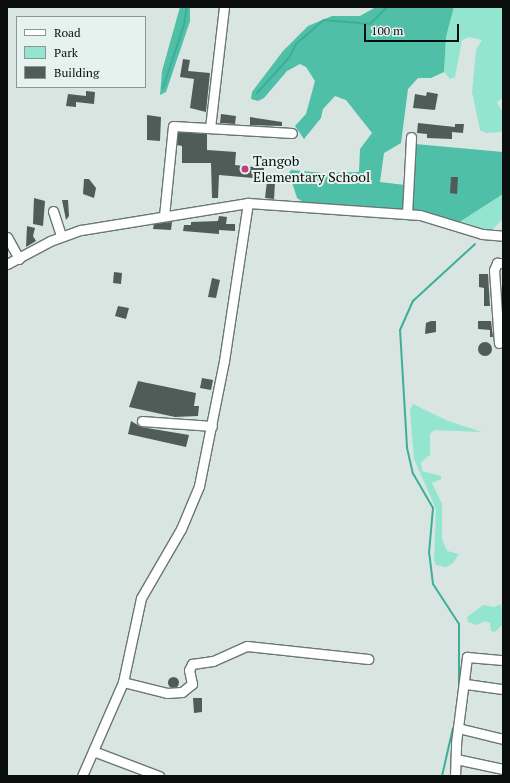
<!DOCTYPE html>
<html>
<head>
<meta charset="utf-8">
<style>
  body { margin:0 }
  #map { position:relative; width:510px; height:783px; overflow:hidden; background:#d8e5e1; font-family:"PT Serif",serif }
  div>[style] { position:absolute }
  .green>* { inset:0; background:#94e5d0 }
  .forest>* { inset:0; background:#4fbfa7 }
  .stream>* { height:2px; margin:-1px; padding:0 1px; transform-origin:1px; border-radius:1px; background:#3daf98 }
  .building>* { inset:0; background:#505c58 }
  .round { border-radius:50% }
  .roads { filter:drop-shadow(1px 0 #6a7673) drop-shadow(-1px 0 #6a7673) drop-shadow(0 1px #6a7673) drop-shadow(0 -1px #6a7673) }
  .minor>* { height:9px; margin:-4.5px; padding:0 4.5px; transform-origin:4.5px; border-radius:4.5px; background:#fff }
  .dots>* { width:11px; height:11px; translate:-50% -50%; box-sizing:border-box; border:2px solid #e5f2ee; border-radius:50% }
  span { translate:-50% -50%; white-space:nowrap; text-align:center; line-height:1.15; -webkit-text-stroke:4px #e5f2ee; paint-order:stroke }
  .poi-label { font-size:14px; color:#090d0c }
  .left { translate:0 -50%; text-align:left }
  .frame { position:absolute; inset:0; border:8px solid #090d0c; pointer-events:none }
  .legend { position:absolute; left:16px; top:16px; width:130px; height:72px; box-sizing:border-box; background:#e5f2ee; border:1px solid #8d9694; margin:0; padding:5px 7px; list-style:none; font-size:12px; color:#090d0c }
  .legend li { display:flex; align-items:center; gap:8px; height:20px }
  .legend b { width:20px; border:1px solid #8d9694 }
  .scale { position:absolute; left:364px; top:24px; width:95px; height:18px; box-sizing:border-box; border:2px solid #090d0c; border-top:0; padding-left:5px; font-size:12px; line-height:14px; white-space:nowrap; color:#090d0c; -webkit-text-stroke:3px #e5f2ee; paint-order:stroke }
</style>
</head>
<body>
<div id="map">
  <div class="green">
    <i style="clip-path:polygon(454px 7px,503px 7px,503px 98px,497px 102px,503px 113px,503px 130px,500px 132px,486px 133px,480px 130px,472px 92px,476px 50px,482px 40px,469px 37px,462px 40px,455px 77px,450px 79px,444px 72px,446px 37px)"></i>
    <i style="clip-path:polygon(503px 194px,503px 219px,491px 231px,458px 223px)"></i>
    <i style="clip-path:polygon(413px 404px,448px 421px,482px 432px,434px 430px,430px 434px,430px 455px,421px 462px,422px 471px,441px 476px,441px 479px,432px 483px,442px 504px,442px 539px,447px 551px,459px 554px,453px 563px,446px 567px,436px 565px,434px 560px,436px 509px,414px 459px,410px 410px)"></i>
    <i style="clip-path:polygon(501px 604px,503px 624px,495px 632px,491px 631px,490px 623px,485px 621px,477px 625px,468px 622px,467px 617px,483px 605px,494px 607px)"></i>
  </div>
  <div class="forest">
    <i style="clip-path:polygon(180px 7px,190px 7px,190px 21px,166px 92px,160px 95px,162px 71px)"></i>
    <i style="clip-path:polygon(376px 7px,454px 7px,446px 37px,444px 72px,431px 78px,418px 78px,408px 89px,401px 143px,384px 153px,380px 182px,405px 185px,404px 209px,303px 202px,297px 198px,289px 173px,291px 170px,324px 173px,359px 172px,360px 149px,372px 133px,346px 100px,335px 96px,323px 109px,321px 118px,304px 139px,295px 126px,306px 114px,315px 81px,306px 67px,300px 64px,287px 71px,264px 98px,258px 101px,251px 99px,252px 92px,283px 51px,308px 26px,332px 16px,360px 16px)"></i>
    <i style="clip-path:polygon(415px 144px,503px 152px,503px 194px,458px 223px,411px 209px)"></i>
  </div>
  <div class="stream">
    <i style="left:163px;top:88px;width:66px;rotate:-71.6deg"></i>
    <i style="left:184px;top:25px;width:18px;rotate:-81deg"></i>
    <i style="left:257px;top:93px;width:47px;rotate:-47.6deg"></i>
    <i style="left:289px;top:58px;width:16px;rotate:-63deg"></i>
    <i style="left:296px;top:44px;width:37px;rotate:-41deg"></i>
    <i style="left:324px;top:20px;width:46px;rotate:5deg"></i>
    <i style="left:370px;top:24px;width:24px;rotate:-45deg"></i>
    <i style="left:459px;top:683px;width:59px;rotate:-90deg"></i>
    <i style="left:459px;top:624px;width:48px;rotate:-123deg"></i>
    <i style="left:433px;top:584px;width:31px;rotate:-97deg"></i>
    <i style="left:429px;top:553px;width:45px;rotate:-84.9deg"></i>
    <i style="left:433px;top:508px;width:39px;rotate:-120deg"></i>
    <i style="left:413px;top:474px;width:28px;rotate:-103deg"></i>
    <i style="left:407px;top:447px;width:117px;rotate:-93.4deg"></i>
    <i style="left:400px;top:330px;width:32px;rotate:-66deg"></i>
    <i style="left:413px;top:301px;width:84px;rotate:-42.6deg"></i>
    <i style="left:442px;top:776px;width:49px;rotate:-77.1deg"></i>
  </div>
  <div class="building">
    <i style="clip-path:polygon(183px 59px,190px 60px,188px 71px,210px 73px,206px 112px,190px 108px,194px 79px,180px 77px)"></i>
    <i style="clip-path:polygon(86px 91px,95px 92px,94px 104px,76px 102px,76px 107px,66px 106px,68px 94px,86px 96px)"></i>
    <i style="clip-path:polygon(427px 92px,438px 94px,435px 110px,413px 108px,415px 94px,426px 96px)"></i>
    <i style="clip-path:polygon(221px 114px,236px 116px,235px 124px,220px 123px)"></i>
    <i style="clip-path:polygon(147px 115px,161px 117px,160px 141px,147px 140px)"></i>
    <i style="clip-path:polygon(250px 117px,282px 122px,282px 126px,250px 125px)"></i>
    <i style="clip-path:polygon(418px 123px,455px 127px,455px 124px,464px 124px,463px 133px,452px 132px,452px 139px,427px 138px,427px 134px,417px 133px)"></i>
    <i style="clip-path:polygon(178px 132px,207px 134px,207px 150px,236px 152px,235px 165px,264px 168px,264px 179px,219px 175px,218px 198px,212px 198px,211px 163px,182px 163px,182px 146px,177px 145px)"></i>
    <i style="clip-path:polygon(451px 177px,458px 177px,457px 194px,450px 193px)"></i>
    <i style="clip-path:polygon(84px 179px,89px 179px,96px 188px,94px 198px,83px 194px)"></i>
    <i style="clip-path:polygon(267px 181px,275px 182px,274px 199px,265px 198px)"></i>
    <i style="clip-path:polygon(34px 198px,45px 201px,43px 226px,33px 224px)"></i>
    <i style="clip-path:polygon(62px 200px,68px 200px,69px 216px,66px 220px)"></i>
    <i style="clip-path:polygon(219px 216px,227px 217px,226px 224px,235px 224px,235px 231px,219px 230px,219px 234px,183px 231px,184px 225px,191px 225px,191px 222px,218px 221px)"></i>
    <i style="clip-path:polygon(172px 222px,171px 230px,153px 229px,154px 224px)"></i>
    <i style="clip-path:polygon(27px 226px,35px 228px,33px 236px,36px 241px,26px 247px)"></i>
    <i style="clip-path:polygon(114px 272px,122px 273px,121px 284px,113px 283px)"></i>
    <i style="clip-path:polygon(479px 274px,488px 274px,490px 306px,484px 306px,484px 288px,479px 287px)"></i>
    <i style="clip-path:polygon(212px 278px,220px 280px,216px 298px,208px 297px)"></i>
    <i style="clip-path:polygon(118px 306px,129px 308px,126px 319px,115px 316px)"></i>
    <i style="clip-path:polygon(431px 321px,436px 321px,436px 332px,425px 334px,426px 323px)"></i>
    <i style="clip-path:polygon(478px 321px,491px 321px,493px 337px,490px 337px,490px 330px,478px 329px)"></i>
    <i class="round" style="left:478px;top:342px;width:14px;height:14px"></i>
    <i style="clip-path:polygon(202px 378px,213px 380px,211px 390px,200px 388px)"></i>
    <i style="clip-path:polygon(138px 381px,196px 393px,194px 406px,199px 406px,198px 416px,175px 417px,129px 407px)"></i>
    <i style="clip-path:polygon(131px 421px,141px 427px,189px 435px,186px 447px,128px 434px)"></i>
    <i class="round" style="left:167.5px;top:676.5px;width:11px;height:11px"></i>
    <i style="clip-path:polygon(193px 698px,202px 698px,202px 712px,194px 713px)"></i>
  </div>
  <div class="roads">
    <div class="minor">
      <i style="left:210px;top:128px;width:122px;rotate:-83.4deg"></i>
      <i style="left:53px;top:211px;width:26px;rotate:72deg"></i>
      <i style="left:407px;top:214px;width:77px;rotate:-87deg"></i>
      <i style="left:164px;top:216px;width:90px;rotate:-84.3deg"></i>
      <i style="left:173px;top:126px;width:119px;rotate:3.4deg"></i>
      <i style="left:7px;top:237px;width:25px;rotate:61deg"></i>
      <i style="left:7px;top:264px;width:49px;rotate:-28.1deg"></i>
      <i style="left:50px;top:241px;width:33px;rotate:-20deg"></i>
      <i style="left:81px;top:230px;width:169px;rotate:-9.2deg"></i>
      <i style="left:248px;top:203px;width:172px;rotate:4deg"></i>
      <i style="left:420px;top:215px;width:65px;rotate:17deg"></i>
      <i style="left:482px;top:234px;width:21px;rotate:5deg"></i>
      <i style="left:499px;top:343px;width:73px;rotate:-93.9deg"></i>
      <i style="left:494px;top:270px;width:8px;rotate:-67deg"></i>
      <i style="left:497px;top:263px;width:6px"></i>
      <i style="left:142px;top:421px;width:70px;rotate:4.1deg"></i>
      <i style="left:123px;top:682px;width:45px;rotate:14deg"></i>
      <i style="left:167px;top:693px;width:15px;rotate:-4deg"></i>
      <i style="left:182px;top:692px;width:13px;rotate:-39deg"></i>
      <i style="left:192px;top:684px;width:14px;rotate:-102deg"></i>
      <i style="left:189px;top:670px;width:7px;rotate:-63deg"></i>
      <i style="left:192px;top:664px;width:21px;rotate:-8deg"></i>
      <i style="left:213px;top:661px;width:37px;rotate:-24deg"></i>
      <i style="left:247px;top:646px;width:122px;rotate:6.1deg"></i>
      <i style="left:466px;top:684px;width:37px;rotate:8deg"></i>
      <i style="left:458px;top:728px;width:46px;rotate:13.7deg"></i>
      <i style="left:93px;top:751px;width:71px;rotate:20.7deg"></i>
      <i style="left:456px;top:759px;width:48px;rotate:12deg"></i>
      <i style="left:82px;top:776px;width:103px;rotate:-66.4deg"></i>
      <i style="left:123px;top:682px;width:86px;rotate:-77.9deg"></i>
      <i style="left:141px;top:598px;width:80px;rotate:-59.9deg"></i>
      <i style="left:181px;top:529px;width:47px;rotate:-67.3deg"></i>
      <i style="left:199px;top:486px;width:127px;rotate:-78.7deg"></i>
      <i style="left:224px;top:361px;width:160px;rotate:-81.4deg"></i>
      <i style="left:455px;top:776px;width:33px;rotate:-88deg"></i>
      <i style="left:456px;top:743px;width:87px;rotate:-82.7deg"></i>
      <i style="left:467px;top:657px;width:36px;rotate:5deg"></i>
    </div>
  </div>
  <div class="dots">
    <i style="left:245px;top:169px;background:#c43d7a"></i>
  </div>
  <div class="poi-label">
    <span class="left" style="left:253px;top:169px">Tangob<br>Elementary School</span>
  </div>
  <div class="frame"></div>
  <ul class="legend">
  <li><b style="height:5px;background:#fff"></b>Road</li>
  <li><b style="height:11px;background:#94e5d0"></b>Park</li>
  <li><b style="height:11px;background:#505c58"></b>Building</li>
  </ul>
  <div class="scale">100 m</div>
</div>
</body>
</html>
